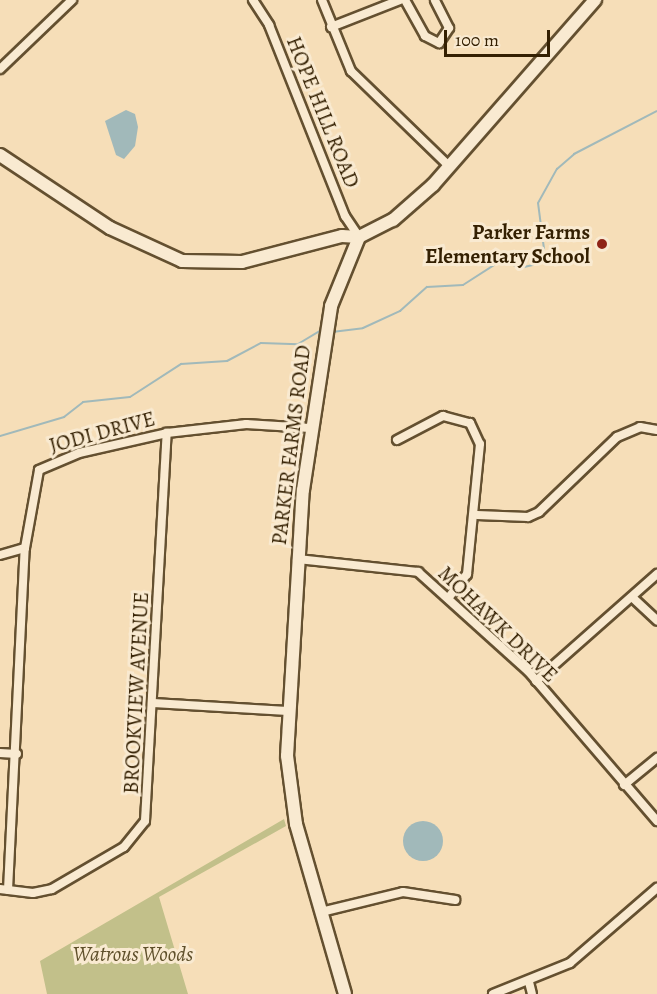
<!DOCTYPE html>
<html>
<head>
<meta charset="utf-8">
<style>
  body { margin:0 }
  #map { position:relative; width:657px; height:994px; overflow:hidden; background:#f6deb8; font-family:Alegreya,serif }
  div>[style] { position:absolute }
  .green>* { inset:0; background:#c2c08a }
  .water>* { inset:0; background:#a1b9ba }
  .round { border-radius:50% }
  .stream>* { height:2px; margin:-1px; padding:0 1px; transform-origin:1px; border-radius:1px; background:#a1b9ba }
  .roads { filter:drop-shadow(2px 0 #645030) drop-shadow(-2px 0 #645030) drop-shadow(0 2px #645030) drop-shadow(0 -2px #645030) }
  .street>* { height:8px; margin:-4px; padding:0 4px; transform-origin:4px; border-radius:4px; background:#f9ead1 }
  .secondary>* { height:12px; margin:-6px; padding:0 6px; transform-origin:6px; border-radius:6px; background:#f9ead1 }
  .dots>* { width:16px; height:16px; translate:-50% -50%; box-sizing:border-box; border:3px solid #f9ead1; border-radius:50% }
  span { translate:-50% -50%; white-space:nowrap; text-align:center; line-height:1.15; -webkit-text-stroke:6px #f9ead1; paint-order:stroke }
  .street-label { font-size:21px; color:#342002 }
  .poi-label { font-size:21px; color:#342002; font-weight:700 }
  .right { translate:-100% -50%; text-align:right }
  .park-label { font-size:21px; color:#5f502b; font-style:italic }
  .scale { position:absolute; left:444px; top:30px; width:106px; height:27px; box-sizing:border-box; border:3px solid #342002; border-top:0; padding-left:8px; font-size:18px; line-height:21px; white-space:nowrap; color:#342002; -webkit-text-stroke:4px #f9ead1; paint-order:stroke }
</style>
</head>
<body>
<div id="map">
  <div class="green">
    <i style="clip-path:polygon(284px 819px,286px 826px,159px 897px,188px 994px,47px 994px,40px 961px)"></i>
  </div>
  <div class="water">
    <i style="clip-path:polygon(126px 110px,135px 114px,138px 127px,135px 146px,124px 159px,116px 155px,105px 121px)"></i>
    <i class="round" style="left:403px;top:821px;width:40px;height:40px"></i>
  </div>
  <div class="stream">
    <i style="left:332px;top:332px;width:31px;rotate:-7deg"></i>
    <i style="left:363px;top:328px;width:41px;rotate:-24.7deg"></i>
    <i style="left:400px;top:311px;width:36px;rotate:-42deg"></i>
    <i style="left:427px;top:287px;width:36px;rotate:-3deg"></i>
    <i style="left:463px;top:285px;width:46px;rotate:-32.7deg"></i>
    <i style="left:502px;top:260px;width:20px;rotate:24deg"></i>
    <i style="left:520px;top:268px;width:13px;rotate:-13deg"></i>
    <i style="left:533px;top:265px;width:19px;rotate:-55deg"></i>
    <i style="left:544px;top:249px;width:46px;rotate:-97.4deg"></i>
    <i style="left:538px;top:203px;width:39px;rotate:-61deg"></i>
    <i style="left:557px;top:169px;width:23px;rotate:-41deg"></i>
    <i style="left:574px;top:154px;width:93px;rotate:-27.4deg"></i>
    <i style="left:0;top:436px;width:67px;rotate:-16.5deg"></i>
    <i style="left:64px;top:417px;width:24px;rotate:-38deg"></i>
    <i style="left:83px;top:402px;width:47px;rotate:-6.1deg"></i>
    <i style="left:130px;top:397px;width:61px;rotate:-32.9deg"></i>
    <i style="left:181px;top:364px;width:46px;rotate:-3.7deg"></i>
    <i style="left:227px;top:361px;width:38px;rotate:-28deg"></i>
    <i style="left:261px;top:343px;width:37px;rotate:2deg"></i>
    <i style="left:298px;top:344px;width:26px;rotate:-31deg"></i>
  </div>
  <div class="roads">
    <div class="street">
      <i style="left:253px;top:0;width:30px;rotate:57deg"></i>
      <i style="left:269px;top:25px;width:206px;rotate:68.3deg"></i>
      <i style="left:345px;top:216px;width:25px;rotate:56deg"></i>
      <i style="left:322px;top:0;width:77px;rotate:67.8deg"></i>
      <i style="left:351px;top:71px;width:138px;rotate:44.1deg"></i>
      <i style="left:405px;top:0;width:41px;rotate:60.9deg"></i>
      <i style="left:425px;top:36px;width:16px;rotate:27deg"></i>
      <i style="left:439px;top:43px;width:18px;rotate:-56deg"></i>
      <i style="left:449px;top:28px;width:31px;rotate:-117deg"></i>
      <i style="left:331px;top:27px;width:74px;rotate:-21.4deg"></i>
      <i style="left:0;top:69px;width:100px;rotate:-43.8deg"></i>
      <i style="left:397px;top:440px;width:52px;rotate:-27.6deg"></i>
      <i style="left:443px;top:416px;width:28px;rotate:15deg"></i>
      <i style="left:470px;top:423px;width:23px;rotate:65deg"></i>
      <i style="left:480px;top:444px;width:131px;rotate:95.7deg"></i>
      <i style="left:467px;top:574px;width:31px;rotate:128deg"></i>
      <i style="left:477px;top:515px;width:51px;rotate:2.2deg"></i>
      <i style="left:528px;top:517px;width:12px;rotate:-24deg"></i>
      <i style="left:539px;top:512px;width:108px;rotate:-43.9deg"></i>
      <i style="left:617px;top:437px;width:25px;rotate:-23deg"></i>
      <i style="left:640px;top:427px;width:17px;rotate:10deg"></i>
      <i style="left:0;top:555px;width:26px;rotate:-16deg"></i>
      <i style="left:297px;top:559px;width:122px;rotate:6.1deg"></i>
      <i style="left:418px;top:572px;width:148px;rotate:42deg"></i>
      <i style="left:528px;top:671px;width:198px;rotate:49.3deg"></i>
      <i style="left:633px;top:598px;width:33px;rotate:43deg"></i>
      <i style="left:536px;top:681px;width:162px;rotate:-41.5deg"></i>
      <i style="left:153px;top:703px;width:135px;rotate:3.4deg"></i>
      <i style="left:0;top:753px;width:17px;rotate:3deg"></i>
      <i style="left:624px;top:785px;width:43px;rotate:-39.3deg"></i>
      <i style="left:0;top:889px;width:33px;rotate:7deg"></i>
      <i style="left:33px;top:893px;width:19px;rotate:-12deg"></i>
      <i style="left:52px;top:889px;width:83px;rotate:-30.3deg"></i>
      <i style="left:124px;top:847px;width:33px;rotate:-51deg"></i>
      <i style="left:145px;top:821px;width:389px;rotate:-86.8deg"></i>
      <i style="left:8px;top:890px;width:342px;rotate:-87.2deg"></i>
      <i style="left:25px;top:548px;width:79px;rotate:-79.8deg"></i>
      <i style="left:39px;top:470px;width:43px;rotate:-23deg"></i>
      <i style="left:79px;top:453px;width:90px;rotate:-12.8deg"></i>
      <i style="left:167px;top:433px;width:80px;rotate:-6.5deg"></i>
      <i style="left:246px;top:424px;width:64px;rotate:3.6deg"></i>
      <i style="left:321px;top:912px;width:84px;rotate:-13.7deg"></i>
      <i style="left:403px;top:892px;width:53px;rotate:8.7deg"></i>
      <i style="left:529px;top:982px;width:12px;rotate:76deg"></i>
      <i style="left:493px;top:994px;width:83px;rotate:-21.9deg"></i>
      <i style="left:570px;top:963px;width:115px;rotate:-40.8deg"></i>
    </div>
    <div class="secondary">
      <i style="left:0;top:155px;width:132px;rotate:33.6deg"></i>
      <i style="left:110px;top:228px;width:79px;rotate:24.6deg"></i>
      <i style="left:182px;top:261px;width:60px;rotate:1deg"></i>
      <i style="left:242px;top:262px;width:103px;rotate:-14.6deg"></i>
      <i style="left:342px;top:236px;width:17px;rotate:3deg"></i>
      <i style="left:345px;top:994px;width:177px;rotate:-106.1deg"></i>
      <i style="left:296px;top:824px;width:69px;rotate:-97.5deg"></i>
      <i style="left:287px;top:756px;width:266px;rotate:-86.6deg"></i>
      <i style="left:303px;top:490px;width:186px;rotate:-81.3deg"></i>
      <i style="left:331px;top:306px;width:74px;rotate:-67.9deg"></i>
      <i style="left:359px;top:237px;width:38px;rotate:-27deg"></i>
      <i style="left:393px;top:220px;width:53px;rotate:-41.2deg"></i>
      <i style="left:433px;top:185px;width:246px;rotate:-48.8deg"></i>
    </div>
  </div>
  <div class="dots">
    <i style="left:602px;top:244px;background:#8f2418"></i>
  </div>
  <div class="street-label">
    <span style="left:323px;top:112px;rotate:68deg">HOPE HILL ROAD</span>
    <span style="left:102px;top:432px;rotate:-15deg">JODI DRIVE</span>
    <span style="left:291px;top:445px;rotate:-83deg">PARKER FARMS ROAD</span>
    <span style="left:498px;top:624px;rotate:44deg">MOHAWK DRIVE</span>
    <span style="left:136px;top:693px;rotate:-87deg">BROOKVIEW AVENUE</span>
  </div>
  <div class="poi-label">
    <span class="right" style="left:590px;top:244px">Parker Farms<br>Elementary School</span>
  </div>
  <div class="park-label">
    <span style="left:133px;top:954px">Watrous Woods</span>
  </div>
  <div class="scale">100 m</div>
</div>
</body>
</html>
